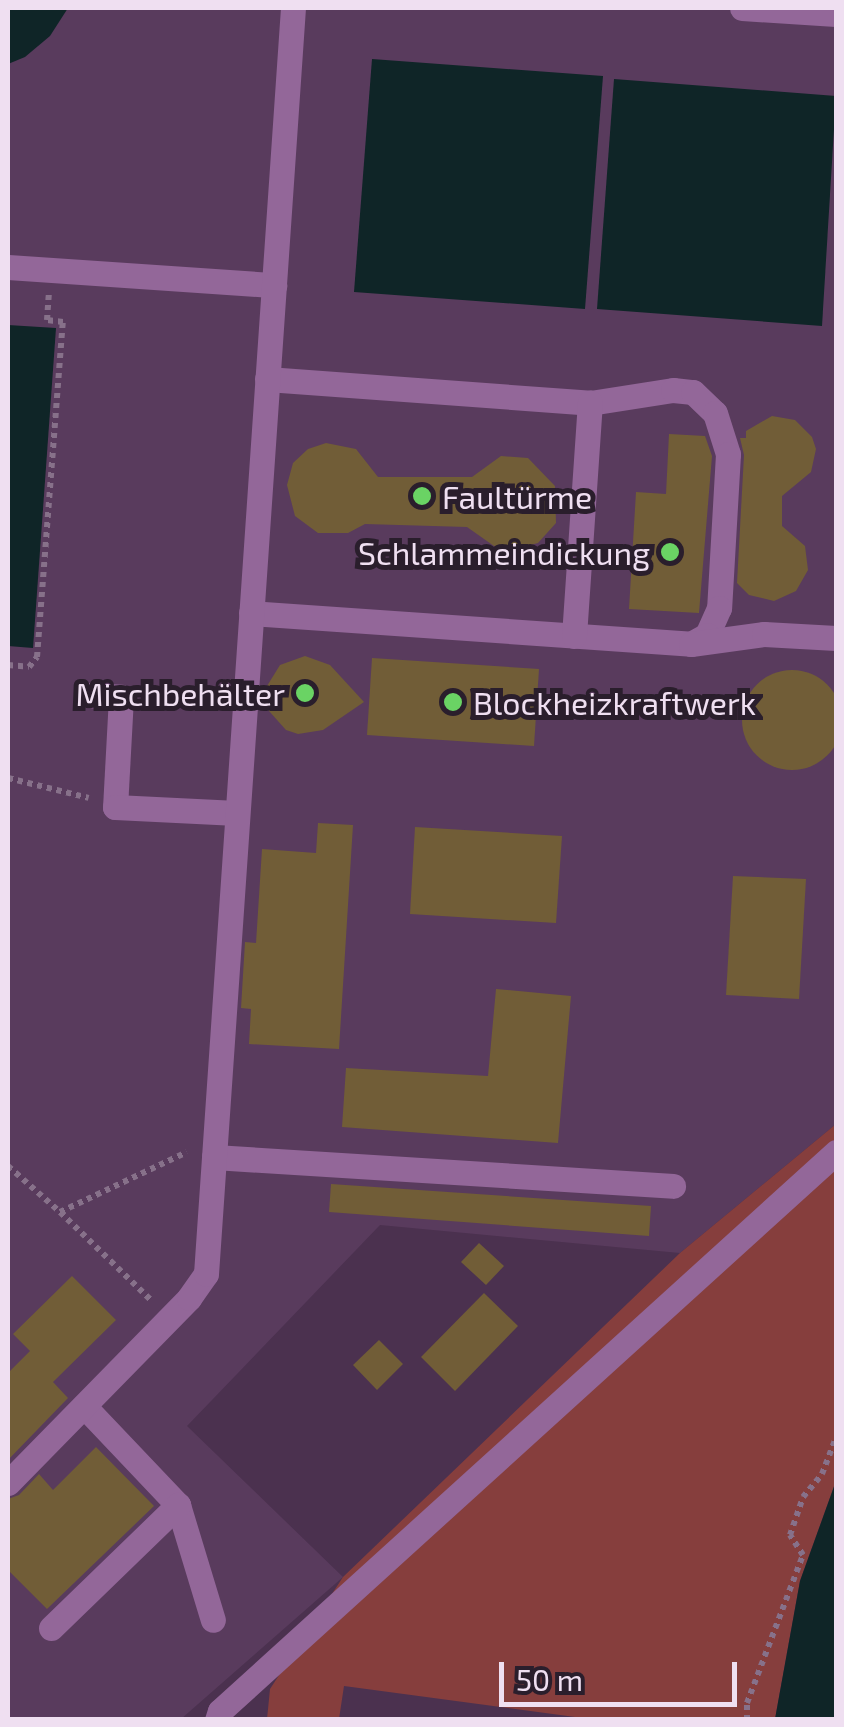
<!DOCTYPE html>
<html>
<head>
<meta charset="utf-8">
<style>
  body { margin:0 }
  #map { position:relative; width:844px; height:1727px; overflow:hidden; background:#4b314f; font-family:"Exo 2",sans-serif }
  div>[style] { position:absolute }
  .built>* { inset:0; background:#593b5d }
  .green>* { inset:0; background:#863e3d }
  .water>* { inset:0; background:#0f2527 }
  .building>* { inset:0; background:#715d37 }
  .round { border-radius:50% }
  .path>* { height:6px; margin-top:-3px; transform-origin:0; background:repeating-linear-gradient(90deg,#87718a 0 5px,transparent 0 10px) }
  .minor>* { height:25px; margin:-12.5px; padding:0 12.5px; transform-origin:12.5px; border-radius:12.5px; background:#936799 }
  .dots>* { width:28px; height:28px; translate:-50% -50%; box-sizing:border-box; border:5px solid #2a1e2c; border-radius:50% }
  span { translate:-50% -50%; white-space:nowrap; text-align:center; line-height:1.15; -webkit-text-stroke:10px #2a1e2c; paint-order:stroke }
  .poi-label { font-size:32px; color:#efdff1 }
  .left { translate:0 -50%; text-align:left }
  .right { translate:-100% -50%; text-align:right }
  .frame { position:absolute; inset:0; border:10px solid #efdff1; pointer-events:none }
  .scale { position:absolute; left:499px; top:1662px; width:238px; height:45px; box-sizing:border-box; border:5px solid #efdff1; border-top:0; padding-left:12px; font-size:30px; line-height:35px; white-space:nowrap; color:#efdff1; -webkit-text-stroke:8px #2a1e2c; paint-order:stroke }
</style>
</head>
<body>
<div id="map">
  <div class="built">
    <i style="clip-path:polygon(8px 8px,836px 8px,836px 1124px,680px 1253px,380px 1225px,187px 1426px,343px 1577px,181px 1719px,8px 1719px)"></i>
  </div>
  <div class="green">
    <i style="clip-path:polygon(836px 1124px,836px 1481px,800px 1581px,775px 1719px,590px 1719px,344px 1686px,339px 1719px,267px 1719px,270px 1689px,343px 1577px,680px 1253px)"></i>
  </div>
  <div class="water">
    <i style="clip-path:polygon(8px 8px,68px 8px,50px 36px,25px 57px,8px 64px)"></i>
    <i style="clip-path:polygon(372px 59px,603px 76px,585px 309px,354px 292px)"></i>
    <i style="clip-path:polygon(614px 79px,836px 96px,822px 326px,597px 309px)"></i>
    <i style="clip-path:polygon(8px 325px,56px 328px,33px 648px,8px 646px)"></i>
    <i style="clip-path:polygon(836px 1481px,836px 1719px,775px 1719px,800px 1581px)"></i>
  </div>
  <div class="building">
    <i style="clip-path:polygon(772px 416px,795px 420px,812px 437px,816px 449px,811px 472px,782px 496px,782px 526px,805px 546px,808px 570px,796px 591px,774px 601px,749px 595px,737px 583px,744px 455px,740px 438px,746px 438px,746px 431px)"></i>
    <i style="clip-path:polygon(669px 434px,705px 436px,712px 456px,699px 613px,629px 609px,636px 492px,666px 494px)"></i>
    <i style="clip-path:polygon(326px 443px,356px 449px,378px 477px,472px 477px,501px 456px,528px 458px,555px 486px,556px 523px,538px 543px,515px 549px,494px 546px,467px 527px,365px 524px,348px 533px,318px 533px,295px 516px,287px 485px,293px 463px,308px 449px)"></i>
    <i style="clip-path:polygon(305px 656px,330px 665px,364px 702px,323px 730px,298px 734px,286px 730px,269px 711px,267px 686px,280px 665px)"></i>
    <i style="clip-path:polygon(372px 658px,539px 669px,534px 746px,367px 735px)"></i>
    <i class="round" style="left:742px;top:670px;width:100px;height:100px"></i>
    <i style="clip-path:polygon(318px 823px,353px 825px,339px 1049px,249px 1044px,251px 1009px,241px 1008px,245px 942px,256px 943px,262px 849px,316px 853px)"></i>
    <i style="clip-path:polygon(415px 827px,562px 836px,556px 923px,410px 914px)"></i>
    <i style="clip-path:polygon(733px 876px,806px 879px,799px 999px,726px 995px)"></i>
    <i style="clip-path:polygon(496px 989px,571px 996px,558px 1143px,342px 1127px,346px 1068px,488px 1076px)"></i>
    <i style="clip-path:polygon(331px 1184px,651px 1206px,649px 1236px,329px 1212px)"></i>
    <i style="clip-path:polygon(479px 1243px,504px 1266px,486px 1285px,461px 1262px)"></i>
    <i style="clip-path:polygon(72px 1276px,116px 1320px,53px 1382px,68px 1398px,8px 1460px,8px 1373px,30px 1351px,13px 1334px)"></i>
    <i style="clip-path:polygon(484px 1293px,518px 1326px,455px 1391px,421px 1357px)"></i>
    <i style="clip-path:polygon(379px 1340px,403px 1364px,377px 1390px,353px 1365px)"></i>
    <i style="clip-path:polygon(96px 1447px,154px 1506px,47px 1609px,8px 1570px,8px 1499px,19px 1495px,39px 1474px,53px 1490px)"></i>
  </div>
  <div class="path">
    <i style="left:8px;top:665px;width:21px;rotate:5deg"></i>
    <i style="left:29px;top:667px;width:13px;rotate:-51deg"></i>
    <i style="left:37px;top:657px;width:336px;rotate:-85.6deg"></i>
    <i style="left:63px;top:322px;width:16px;rotate:-173deg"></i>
    <i style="left:47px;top:320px;width:27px;rotate:-86deg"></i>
    <i style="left:8px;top:778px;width:83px;rotate:13.9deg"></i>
    <i style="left:8px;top:1166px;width:69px;rotate:41.5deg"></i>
    <i style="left:60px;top:1212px;width:140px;rotate:-25.3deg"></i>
    <i style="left:60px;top:1212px;width:129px;rotate:44.1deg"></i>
    <i style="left:747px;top:1720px;width:17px;rotate:-90deg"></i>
    <i style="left:747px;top:1703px;width:158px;rotate:-69.3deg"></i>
    <i style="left:803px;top:1555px;width:24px;rotate:-123deg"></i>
    <i style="left:790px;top:1535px;width:40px;rotate:-71.1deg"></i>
    <i style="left:803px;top:1497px;width:30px;rotate:-50deg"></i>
    <i style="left:822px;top:1474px;width:39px;rotate:-69deg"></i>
  </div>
  <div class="minor">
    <i style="left:742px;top:8px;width:94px;rotate:3.7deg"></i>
    <i style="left:8px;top:267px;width:267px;rotate:3.9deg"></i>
    <i style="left:267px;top:379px;width:324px;rotate:4.2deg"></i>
    <i style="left:590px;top:403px;width:84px;rotate:-8.9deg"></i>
    <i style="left:673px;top:390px;width:20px;rotate:6deg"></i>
    <i style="left:693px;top:392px;width:30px;rotate:44deg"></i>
    <i style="left:715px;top:413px;width:43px;rotate:72.4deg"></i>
    <i style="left:728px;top:454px;width:154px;rotate:93.3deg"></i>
    <i style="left:719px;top:608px;width:30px;rotate:114deg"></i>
    <i style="left:707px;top:635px;width:18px;rotate:151deg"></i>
    <i style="left:251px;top:613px;width:441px;rotate:4deg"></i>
    <i style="left:691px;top:644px;width:74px;rotate:-7.8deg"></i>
    <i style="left:764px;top:634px;width:72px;rotate:3.2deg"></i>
    <i style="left:574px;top:636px;width:234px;rotate:-86.1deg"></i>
    <i style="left:86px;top:695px;width:35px;rotate:3deg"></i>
    <i style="left:121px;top:697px;width:110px;rotate:93.1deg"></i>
    <i style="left:115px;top:807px;width:122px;rotate:2.8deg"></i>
    <i style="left:214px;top:1157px;width:460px;rotate:3.6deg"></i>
    <i style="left:84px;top:1406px;width:137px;rotate:46.5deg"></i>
    <i style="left:178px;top:1505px;width:120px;rotate:73.1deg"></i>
    <i style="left:8px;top:1483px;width:259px;rotate:-45.6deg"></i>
    <i style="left:189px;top:1298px;width:29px;rotate:-55deg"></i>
    <i style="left:206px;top:1274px;width:1269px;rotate:-86.07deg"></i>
    <i style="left:51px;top:1628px;width:177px;rotate:-44.1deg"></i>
    <i style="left:217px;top:1720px;width:9px;rotate:-72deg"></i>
    <i style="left:220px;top:1711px;width:832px;rotate:-42.22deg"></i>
  </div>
  <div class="dots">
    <i style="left:422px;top:496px;background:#6ad364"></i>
    <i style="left:670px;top:552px;background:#6ad364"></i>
    <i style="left:305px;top:693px;background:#6ad364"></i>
    <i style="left:453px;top:702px;background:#6ad364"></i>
  </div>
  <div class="poi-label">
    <span class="left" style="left:442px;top:496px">Faultürme</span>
    <span class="right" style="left:650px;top:552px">Schlammeindickung</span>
    <span class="right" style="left:285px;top:693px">Mischbehälter</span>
    <span class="left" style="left:473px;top:702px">Blockheizkraftwerk</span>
  </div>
  <div class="frame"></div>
  <div class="scale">50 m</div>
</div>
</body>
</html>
